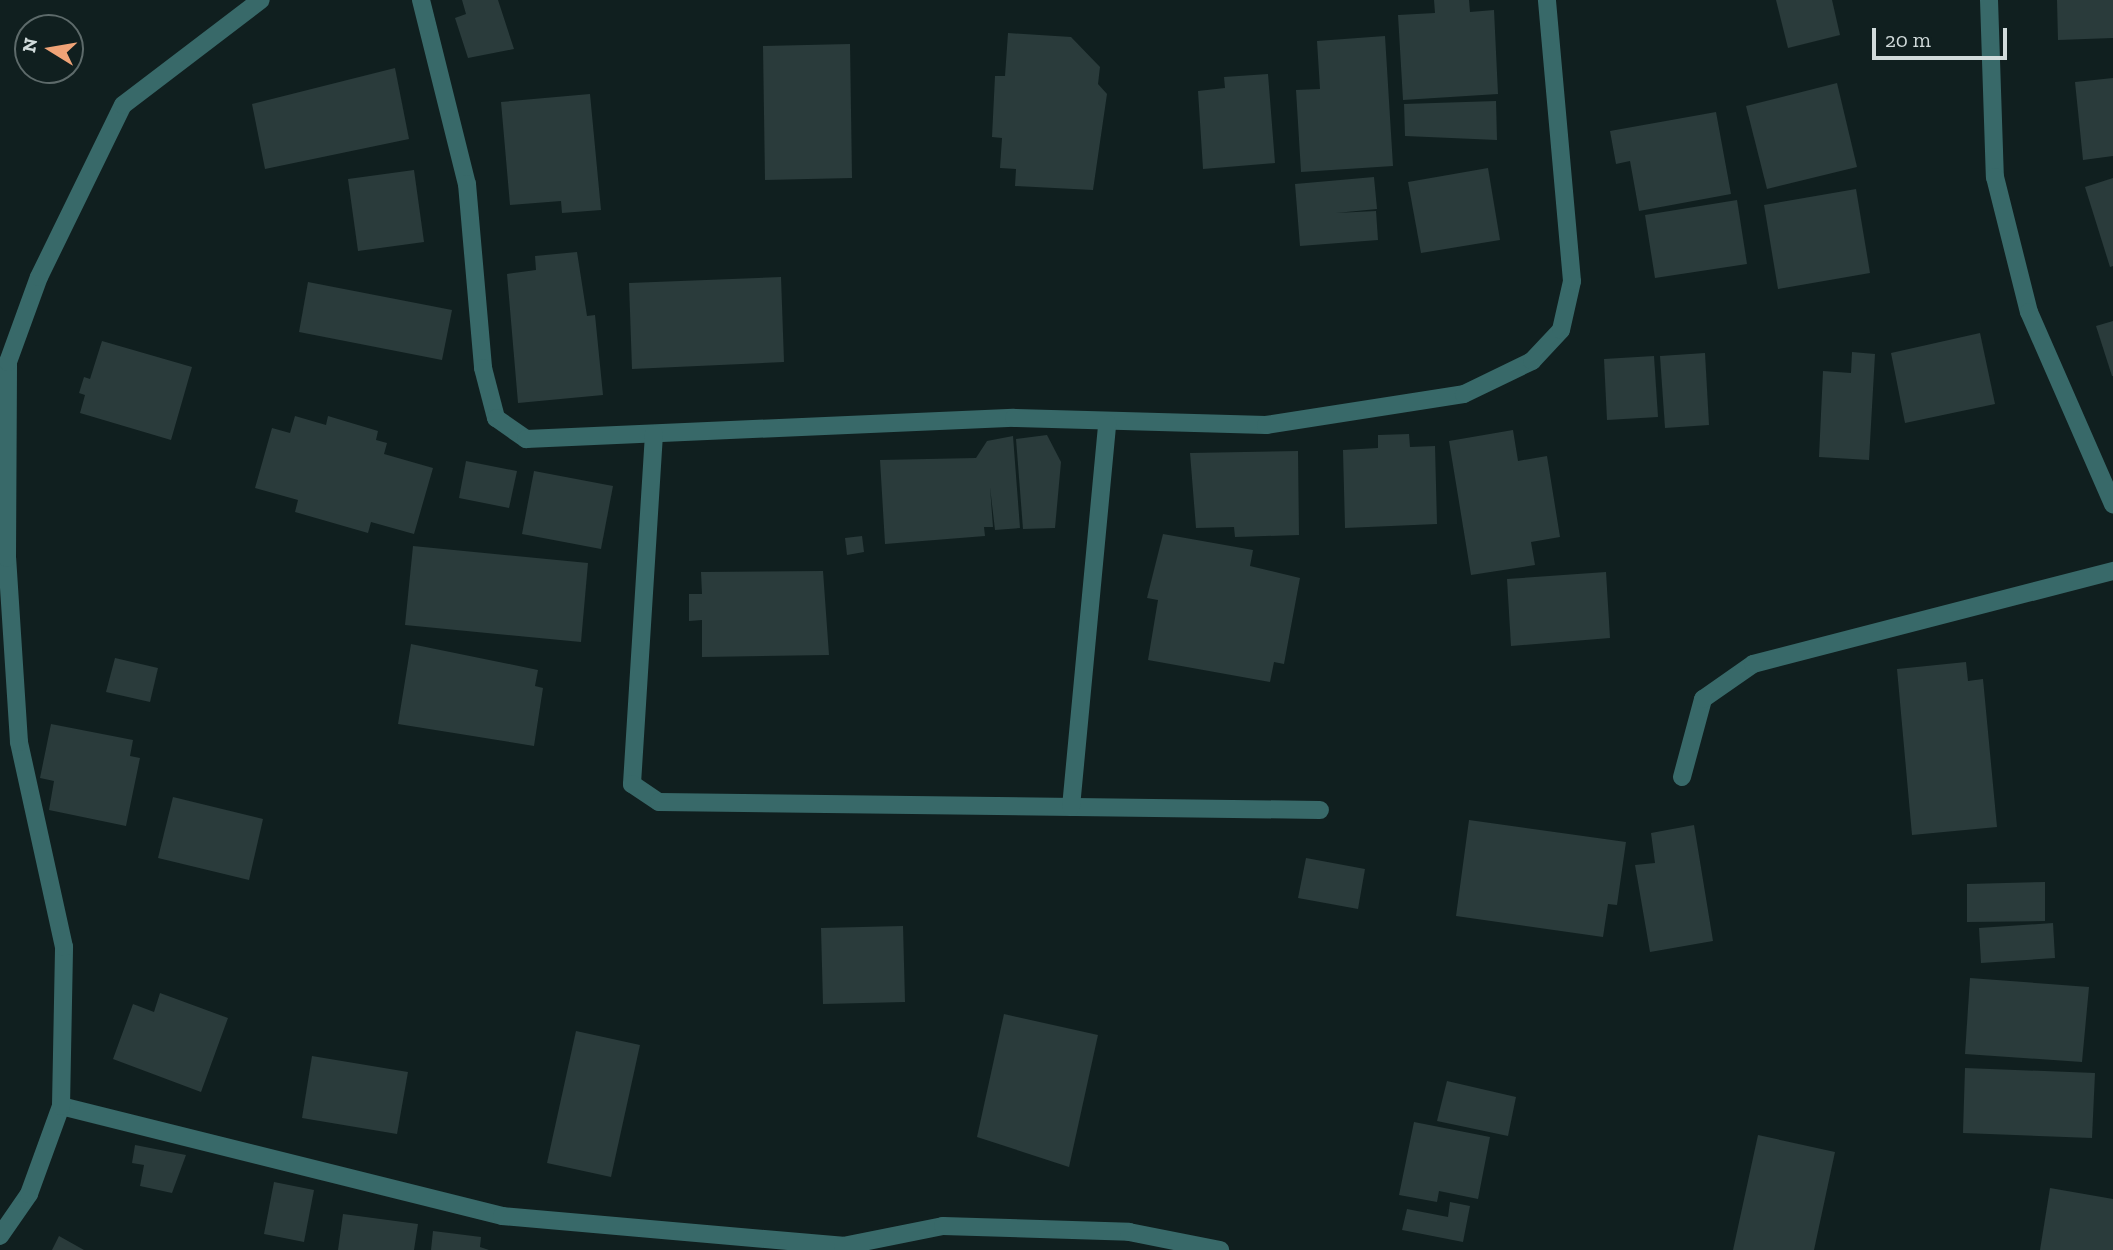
<!DOCTYPE html>
<html>
<head>
<meta charset="utf-8">
<style>
  body { margin:0 }
  #map { position:relative; width:2113px; height:1250px; overflow:hidden; background:#101f1f; font-family:"Zilla Slab",serif }
  div>[style] { position:absolute }
  .building>* { inset:0; background:#2a3b3b }
  .minor>* { height:18px; margin:-9px; padding:0 9px; transform-origin:9px; border-radius:9px; background:#386969 }
  span { translate:-50% -50%; white-space:nowrap; text-align:center; line-height:1.15; -webkit-text-stroke:5px #101f1f; paint-order:stroke }
  .north { position:absolute; left:14px; top:14px; width:70px; height:70px; box-sizing:border-box; background:#101f1f; border:2px solid #5d6a6a; border-radius:50%; rotate:281deg; font-size:19px; font-weight:700; line-height:28px; text-align:center; color:#d1dbdb }
  .north::after { content:''; display:block; margin:auto; width:24px; height:32px; background:#efa377; clip-path:polygon(50% 0,100% 100%,50% 72%,0 100%) }
  .scale { position:absolute; left:1872px; top:28px; width:135px; height:32px; box-sizing:border-box; border:4px solid #d1dbdb; border-top:0; padding-left:9px; font-size:21px; line-height:24px; white-space:nowrap; color:#d1dbdb; -webkit-text-stroke:5px #101f1f; paint-order:stroke }
</style>
</head>
<body>
<div id="map">
  <div class="building">
    <i style="clip-path:polygon(462px 0,498px 0,514px 49px,468px 58px,455px 18px,466px 14px)"></i>
    <i style="clip-path:polygon(1434px 0,1469px 0,1470px 12px,1494px 10px,1498px 94px,1403px 100px,1398px 15px,1435px 13px)"></i>
    <i style="clip-path:polygon(1776px 0,1832px 0,1840px 35px,1788px 48px)"></i>
    <i style="clip-path:polygon(2057px 0,2113px 0,2113px 38px,2058px 40px)"></i>
    <i style="clip-path:polygon(1008px 33px,1071px 37px,1100px 67px,1098px 84px,1107px 94px,1093px 190px,1015px 186px,1016px 169px,1000px 168px,1002px 138px,992px 137px,995px 76px,1005px 76px)"></i>
    <i style="clip-path:polygon(1385px 36px,1393px 166px,1301px 172px,1296px 90px,1320px 89px,1317px 41px)"></i>
    <i style="clip-path:polygon(850px 44px,852px 178px,765px 180px,763px 46px)"></i>
    <i style="clip-path:polygon(395px 68px,409px 139px,265px 169px,252px 104px)"></i>
    <i style="clip-path:polygon(1268px 74px,1275px 163px,1203px 169px,1198px 91px,1225px 88px,1224px 77px)"></i>
    <i style="clip-path:polygon(2113px 78px,2113px 156px,2083px 160px,2075px 82px)"></i>
    <i style="clip-path:polygon(1837px 83px,1857px 167px,1767px 189px,1746px 106px)"></i>
    <i style="clip-path:polygon(590px 94px,601px 210px,562px 213px,561px 201px,510px 205px,501px 102px)"></i>
    <i style="clip-path:polygon(1496px 101px,1497px 140px,1405px 136px,1404px 104px)"></i>
    <i style="clip-path:polygon(1716px 112px,1731px 194px,1639px 211px,1630px 161px,1616px 164px,1610px 131px)"></i>
    <i style="clip-path:polygon(1488px 168px,1500px 240px,1421px 253px,1408px 182px)"></i>
    <i style="clip-path:polygon(414px 170px,424px 242px,358px 251px,348px 179px)"></i>
    <i style="clip-path:polygon(1374px 177px,1377px 209px,1336px 213px,1376px 211px,1378px 240px,1300px 246px,1295px 184px)"></i>
    <i style="clip-path:polygon(2113px 178px,2113px 266px,2110px 267px,2085px 187px)"></i>
    <i style="clip-path:polygon(1856px 189px,1870px 273px,1778px 289px,1764px 205px)"></i>
    <i style="clip-path:polygon(1737px 200px,1747px 264px,1655px 278px,1645px 215px)"></i>
    <i style="clip-path:polygon(577px 252px,587px 316px,595px 315px,603px 395px,518px 403px,507px 274px,536px 270px,535px 256px)"></i>
    <i style="clip-path:polygon(781px 277px,784px 362px,632px 369px,629px 283px)"></i>
    <i style="clip-path:polygon(308px 282px,452px 310px,442px 360px,299px 332px)"></i>
    <i style="clip-path:polygon(2113px 321px,2113px 376px,2112px 376px,2096px 326px)"></i>
    <i style="clip-path:polygon(1980px 333px,1995px 404px,1905px 423px,1891px 353px)"></i>
    <i style="clip-path:polygon(102px 341px,192px 367px,171px 440px,80px 413px,85px 395px,79px 393px,84px 377px,90px 379px)"></i>
    <i style="clip-path:polygon(1852px 352px,1875px 354px,1869px 460px,1819px 457px,1823px 371px,1851px 373px)"></i>
    <i style="clip-path:polygon(1705px 353px,1709px 425px,1665px 428px,1660px 356px)"></i>
    <i style="clip-path:polygon(1654px 356px,1658px 417px,1607px 420px,1604px 359px)"></i>
    <i style="clip-path:polygon(295px 416px,326px 425px,328px 416px,378px 431px,376px 440px,387px 443px,384px 454px,433px 468px,414px 534px,371px 522px,368px 533px,295px 512px,298px 500px,255px 488px,272px 428px,290px 433px)"></i>
    <i style="clip-path:polygon(1513px 430px,1518px 461px,1547px 456px,1560px 537px,1531px 542px,1535px 565px,1471px 575px,1449px 441px)"></i>
    <i style="clip-path:polygon(1409px 434px,1410px 447px,1435px 446px,1437px 524px,1345px 528px,1343px 450px,1378px 448px,1378px 435px)"></i>
    <i style="clip-path:polygon(1047px 435px,1061px 462px,1055px 528px,1023px 529px,1016px 439px)"></i>
    <i style="clip-path:polygon(1013px 436px,1020px 528px,995px 530px,990px 487px,993px 527px,984px 527px,985px 536px,885px 544px,880px 460px,976px 458px,987px 441px)"></i>
    <i style="clip-path:polygon(1298px 451px,1299px 535px,1235px 537px,1234px 527px,1196px 528px,1190px 453px)"></i>
    <i style="clip-path:polygon(466px 461px,517px 471px,509px 508px,459px 498px)"></i>
    <i style="clip-path:polygon(534px 471px,613px 486px,601px 549px,522px 534px)"></i>
    <i style="clip-path:polygon(1163px 534px,1253px 550px,1250px 566px,1300px 578px,1284px 664px,1274px 662px,1270px 682px,1148px 660px,1158px 600px,1147px 598px)"></i>
    <i style="clip-path:polygon(862px 536px,864px 552px,847px 555px,845px 538px)"></i>
    <i style="clip-path:polygon(413px 546px,588px 563px,581px 642px,405px 625px)"></i>
    <i style="clip-path:polygon(823px 571px,829px 655px,702px 657px,702px 620px,689px 621px,689px 594px,702px 594px,701px 572px)"></i>
    <i style="clip-path:polygon(1606px 572px,1610px 638px,1511px 646px,1507px 579px)"></i>
    <i style="clip-path:polygon(411px 644px,538px 670px,535px 686px,543px 688px,534px 746px,398px 724px)"></i>
    <i style="clip-path:polygon(115px 658px,158px 668px,150px 702px,106px 692px)"></i>
    <i style="clip-path:polygon(1966px 662px,1968px 681px,1983px 679px,1997px 827px,1912px 835px,1897px 669px)"></i>
    <i style="clip-path:polygon(51px 724px,133px 740px,130px 756px,140px 758px,126px 826px,49px 810px,54px 781px,40px 778px)"></i>
    <i style="clip-path:polygon(173px 797px,263px 819px,249px 880px,158px 858px)"></i>
    <i style="clip-path:polygon(1469px 820px,1626px 842px,1617px 905px,1608px 904px,1603px 937px,1456px 916px)"></i>
    <i style="clip-path:polygon(1694px 825px,1713px 941px,1650px 952px,1635px 865px,1655px 863px,1651px 833px)"></i>
    <i style="clip-path:polygon(1306px 858px,1365px 869px,1358px 909px,1298px 898px)"></i>
    <i style="clip-path:polygon(2045px 882px,2045px 921px,1967px 922px,1967px 884px)"></i>
    <i style="clip-path:polygon(2053px 923px,2055px 958px,1981px 963px,1979px 928px)"></i>
    <i style="clip-path:polygon(903px 926px,905px 1002px,823px 1004px,821px 928px)"></i>
    <i style="clip-path:polygon(1970px 978px,2089px 987px,2082px 1062px,1965px 1054px)"></i>
    <i style="clip-path:polygon(160px 993px,228px 1018px,201px 1092px,113px 1059px,133px 1004px,154px 1012px)"></i>
    <i style="clip-path:polygon(1004px 1014px,1098px 1035px,1069px 1167px,977px 1137px)"></i>
    <i style="clip-path:polygon(576px 1031px,640px 1045px,611px 1177px,547px 1163px)"></i>
    <i style="clip-path:polygon(312px 1056px,408px 1072px,397px 1134px,302px 1118px)"></i>
    <i style="clip-path:polygon(1965px 1068px,2095px 1073px,2092px 1138px,1963px 1133px)"></i>
    <i style="clip-path:polygon(1447px 1081px,1516px 1097px,1508px 1136px,1437px 1121px)"></i>
    <i style="clip-path:polygon(1414px 1122px,1490px 1137px,1478px 1199px,1439px 1191px,1437px 1202px,1399px 1195px)"></i>
    <i style="clip-path:polygon(1758px 1135px,1835px 1152px,1814px 1250px,1733px 1250px)"></i>
    <i style="clip-path:polygon(135px 1145px,186px 1155px,172px 1193px,140px 1186px,144px 1165px,132px 1163px)"></i>
    <i style="clip-path:polygon(274px 1182px,314px 1190px,304px 1242px,264px 1234px)"></i>
    <i style="clip-path:polygon(2050px 1188px,2113px 1199px,2113px 1250px,2040px 1250px)"></i>
    <i style="clip-path:polygon(1450px 1202px,1470px 1206px,1463px 1242px,1402px 1230px,1407px 1209px,1448px 1217px)"></i>
    <i style="clip-path:polygon(343px 1214px,418px 1224px,414px 1250px,338px 1250px)"></i>
    <i style="clip-path:polygon(433px 1231px,481px 1237px,480px 1247px,489px 1250px,431px 1250px)"></i>
    <i style="clip-path:polygon(59px 1236px,84px 1250px,52px 1250px)"></i>
  </div>
  <div class="minor">
    <i style="left:421px;top:0;width:190px;rotate:76deg"></i>
    <i style="left:467px;top:184px;width:185px;rotate:85deg"></i>
    <i style="left:483px;top:368px;width:52px;rotate:75.4deg"></i>
    <i style="left:496px;top:418px;width:37px;rotate:35deg"></i>
    <i style="left:526px;top:439px;width:488px;rotate:-2.5deg"></i>
    <i style="left:1014px;top:418px;width:252px;rotate:1.6deg"></i>
    <i style="left:1266px;top:425px;width:200px;rotate:-8.9deg"></i>
    <i style="left:1464px;top:394px;width:76px;rotate:-25.9deg"></i>
    <i style="left:1532px;top:361px;width:42px;rotate:-46.9deg"></i>
    <i style="left:1561px;top:330px;width:50px;rotate:-77.3deg"></i>
    <i style="left:1572px;top:281px;width:282px;rotate:-95.1deg"></i>
    <i style="left:1989px;top:0;width:177px;rotate:88.1deg"></i>
    <i style="left:1995px;top:177px;width:139px;rotate:75.9deg"></i>
    <i style="left:2029px;top:312px;width:210px;rotate:66.4deg"></i>
    <i style="left:654px;top:434px;width:351px;rotate:93.6deg"></i>
    <i style="left:632px;top:784px;width:32px;rotate:34deg"></i>
    <i style="left:659px;top:802px;width:661px;rotate:0.69deg"></i>
    <i style="left:1682px;top:777px;width:81px;rotate:-74.9deg"></i>
    <i style="left:1703px;top:699px;width:61px;rotate:-35deg"></i>
    <i style="left:1753px;top:664px;width:372px;rotate:-14.5deg"></i>
    <i style="left:1071px;top:807px;width:385px;rotate:-84.6deg"></i>
    <i style="left:61px;top:1106px;width:455px;rotate:14deg"></i>
    <i style="left:502px;top:1216px;width:342px;rotate:5deg"></i>
    <i style="left:843px;top:1246px;width:102px;rotate:-11.3deg"></i>
    <i style="left:943px;top:1226px;width:186px;rotate:1.8deg"></i>
    <i style="left:1129px;top:1232px;width:93px;rotate:11.2deg"></i>
    <i style="left:0;top:1236px;width:51px;rotate:-55.4deg"></i>
    <i style="left:29px;top:1194px;width:94px;rotate:-70deg"></i>
    <i style="left:61px;top:1106px;width:159px;rotate:-88.9deg"></i>
    <i style="left:64px;top:947px;width:210px;rotate:-102.4deg"></i>
    <i style="left:19px;top:742px;width:184px;rotate:-93.7deg"></i>
    <i style="left:7px;top:558px;width:196px;rotate:-89.7deg"></i>
    <i style="left:8px;top:362px;width:90px;rotate:-70deg"></i>
    <i style="left:39px;top:277px;width:191px;rotate:-64deg"></i>
    <i style="left:123px;top:105px;width:173px;rotate:-37.3deg"></i>
  </div>
  <div class="north">N</div>
  <div class="scale">20 m</div>
</div>
</body>
</html>
